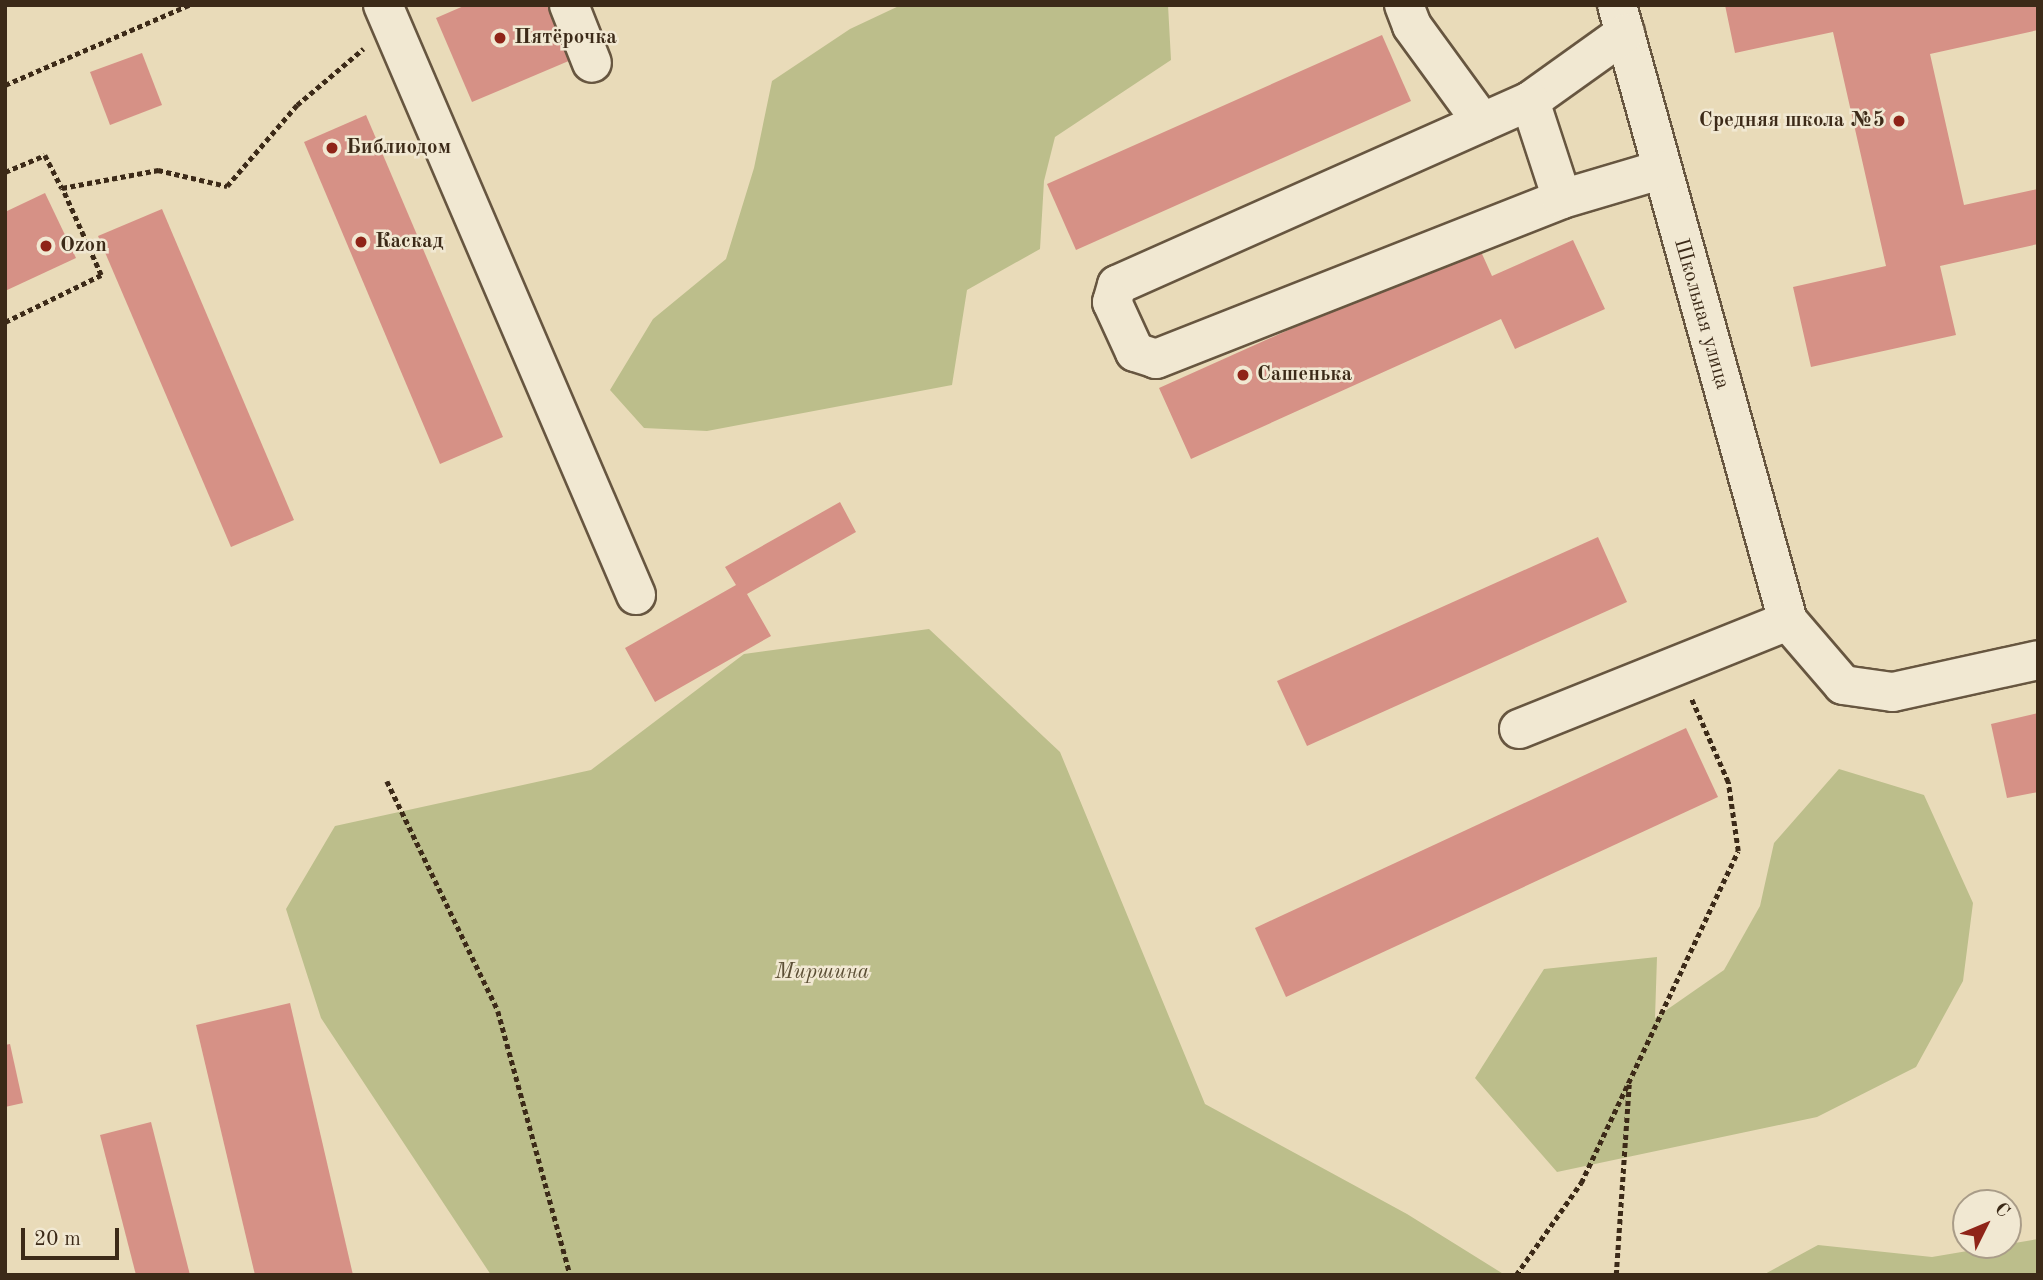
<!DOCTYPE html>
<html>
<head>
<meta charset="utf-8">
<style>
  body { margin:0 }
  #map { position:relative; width:2043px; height:1280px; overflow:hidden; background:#e9dbb9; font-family:"Old Standard TT",serif }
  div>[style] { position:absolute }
  .green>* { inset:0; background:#bcbe8b }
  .building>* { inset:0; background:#d69186 }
  .path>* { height:4.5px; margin-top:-2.25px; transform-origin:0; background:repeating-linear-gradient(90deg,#3c2a18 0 5px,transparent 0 8.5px) }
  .roads { filter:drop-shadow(2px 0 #675640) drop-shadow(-2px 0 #675640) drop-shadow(0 2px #675640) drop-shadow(0 -2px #675640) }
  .minor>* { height:38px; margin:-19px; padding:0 19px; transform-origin:19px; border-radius:19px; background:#f1e8d2 }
  .dots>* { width:19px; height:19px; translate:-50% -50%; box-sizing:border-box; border:4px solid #f1e8d2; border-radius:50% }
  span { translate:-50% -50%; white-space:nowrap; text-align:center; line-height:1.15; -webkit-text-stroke:5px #f1e8d2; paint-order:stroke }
  .poi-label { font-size:21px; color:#3c2a18; font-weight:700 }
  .left { translate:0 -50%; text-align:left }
  .right { translate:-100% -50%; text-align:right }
  .street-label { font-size:21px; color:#3c2a18 }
  .park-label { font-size:21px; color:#5c4f35; font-style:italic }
  .frame { position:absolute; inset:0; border:7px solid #3c2a18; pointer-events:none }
  .north { position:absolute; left:1952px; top:1189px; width:70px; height:70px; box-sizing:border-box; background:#f1e8d2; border:2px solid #a99c88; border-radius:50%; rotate:47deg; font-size:19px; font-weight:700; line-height:28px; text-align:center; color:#3c2a18 }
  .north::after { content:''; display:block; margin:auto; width:24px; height:32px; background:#8f2418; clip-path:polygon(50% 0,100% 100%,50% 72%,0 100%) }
  .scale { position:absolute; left:21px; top:1228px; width:98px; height:32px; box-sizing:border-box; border:4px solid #3c2a18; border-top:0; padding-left:9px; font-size:21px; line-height:24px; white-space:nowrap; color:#3c2a18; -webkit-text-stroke:5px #f1e8d2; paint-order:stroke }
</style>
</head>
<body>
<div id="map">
  <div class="green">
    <i style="clip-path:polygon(901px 5px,1168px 5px,1171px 60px,1055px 137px,1044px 181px,1040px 249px,967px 290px,952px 385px,707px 431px,644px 428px,610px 390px,653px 319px,726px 259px,754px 168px,772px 81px,850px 29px)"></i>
    <i style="clip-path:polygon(929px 629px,1060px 752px,1205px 1104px,1407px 1214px,1505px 1275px,491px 1275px,321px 1018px,286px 909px,335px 826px,591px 770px,744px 654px)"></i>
    <i style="clip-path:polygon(1839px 769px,1924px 795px,1973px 903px,1963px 981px,1916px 1067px,1817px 1117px,1557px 1172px,1475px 1078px,1544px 969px,1657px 957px,1655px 1018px,1724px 970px,1760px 906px,1774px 843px)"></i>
    <i style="clip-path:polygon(2038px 1239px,2038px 1275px,1763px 1275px,1818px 1245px,1932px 1257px)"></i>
  </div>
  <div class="building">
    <i style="clip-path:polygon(466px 5px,548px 5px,571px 60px,472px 102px,436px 18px)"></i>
    <i style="clip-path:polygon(1725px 5px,2038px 5px,2038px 30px,1930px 54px,1964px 205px,2038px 189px,2038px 244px,1940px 266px,1956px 335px,1811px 367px,1793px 287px,1886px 266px,1833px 32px,1735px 53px)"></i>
    <i style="clip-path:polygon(1382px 35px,1411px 101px,1076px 250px,1047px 184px)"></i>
    <i style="clip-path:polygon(142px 53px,162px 105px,110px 125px,90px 72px)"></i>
    <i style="clip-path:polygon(366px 115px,503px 437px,440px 464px,304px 142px)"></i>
    <i style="clip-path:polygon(45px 193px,76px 258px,5px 291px,5px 212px)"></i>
    <i style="clip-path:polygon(162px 209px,294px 520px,231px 547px,98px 236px)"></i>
    <i style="clip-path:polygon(1573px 240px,1605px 309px,1515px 349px,1501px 319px,1191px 459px,1159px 388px,1478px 245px,1492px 276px)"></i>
    <i style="clip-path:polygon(840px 502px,856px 532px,747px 594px,771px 636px,655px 702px,625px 648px,736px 585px,725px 567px)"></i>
    <i style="clip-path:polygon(1598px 537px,1627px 602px,1307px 746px,1277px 681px)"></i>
    <i style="clip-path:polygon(2038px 713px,2038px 792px,2007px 798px,1991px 724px)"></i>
    <i style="clip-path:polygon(1686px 728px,1718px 797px,1286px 997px,1255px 928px)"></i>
    <i style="clip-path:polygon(290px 1003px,353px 1275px,255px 1275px,196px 1025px)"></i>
    <i style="clip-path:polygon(10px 1044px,23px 1103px,5px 1107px,5px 1045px)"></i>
    <i style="clip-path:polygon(151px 1122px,190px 1275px,136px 1275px,100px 1135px)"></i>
  </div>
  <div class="path">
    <i style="left:5px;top:85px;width:201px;rotate:-23.5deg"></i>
    <i style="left:5px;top:172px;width:43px;rotate:-23deg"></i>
    <i style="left:45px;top:155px;width:37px;rotate:63deg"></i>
    <i style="left:62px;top:188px;width:98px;rotate:-10.6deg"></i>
    <i style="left:158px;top:170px;width:71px;rotate:13.1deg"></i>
    <i style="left:227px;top:186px;width:107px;rotate:-49.2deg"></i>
    <i style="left:297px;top:105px;width:87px;rotate:-40.3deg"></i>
    <i style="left:5px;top:322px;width:107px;rotate:-26.1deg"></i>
    <i style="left:101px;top:275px;width:95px;rotate:-114.1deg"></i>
    <i style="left:387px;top:781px;width:255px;rotate:64.2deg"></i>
    <i style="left:498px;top:1011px;width:274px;rotate:74.7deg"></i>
    <i style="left:1516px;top:1275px;width:113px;rotate:-54.8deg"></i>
    <i style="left:1581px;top:1183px;width:367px;rotate:-64.7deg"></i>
    <i style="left:1738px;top:851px;width:70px;rotate:-98.2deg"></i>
    <i style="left:1728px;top:782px;width:92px;rotate:-113.8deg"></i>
    <i style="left:1616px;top:1275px;width:191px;rotate:-86.1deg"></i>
  </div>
  <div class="roads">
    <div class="minor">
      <i style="left:383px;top:5px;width:642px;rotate:66.79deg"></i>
      <i style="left:569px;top:5px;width:62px;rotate:68.4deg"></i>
      <i style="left:1404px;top:5px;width:22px;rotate:69deg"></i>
      <i style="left:1412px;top:26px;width:119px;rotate:53.9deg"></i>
      <i style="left:1617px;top:5px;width:639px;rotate:74.49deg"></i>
      <i style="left:1625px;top:33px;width:117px;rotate:144.4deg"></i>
      <i style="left:1530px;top:101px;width:452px;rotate:156deg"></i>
      <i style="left:1117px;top:285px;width:18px;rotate:106deg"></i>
      <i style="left:1112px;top:302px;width:55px;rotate:65.3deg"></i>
      <i style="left:1135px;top:352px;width:22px;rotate:18deg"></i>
      <i style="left:1156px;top:359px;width:436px;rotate:-21.5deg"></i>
      <i style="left:1562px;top:199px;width:102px;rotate:-16.5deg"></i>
      <i style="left:1530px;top:101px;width:103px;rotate:71.9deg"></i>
      <i style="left:1519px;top:729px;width:290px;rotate:-21.9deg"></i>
      <i style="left:1788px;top:621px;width:84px;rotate:49.3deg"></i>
      <i style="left:1843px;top:685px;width:50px;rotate:8deg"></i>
      <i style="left:1893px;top:692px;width:148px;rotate:-12.4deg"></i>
    </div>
  </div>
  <div class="dots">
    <i style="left:500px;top:38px;background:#8f2418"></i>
    <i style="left:1899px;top:121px;background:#8f2418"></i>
    <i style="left:332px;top:148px;background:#8f2418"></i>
    <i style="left:361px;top:242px;background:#8f2418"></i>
    <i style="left:46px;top:246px;background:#8f2418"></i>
    <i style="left:1243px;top:375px;background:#8f2418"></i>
  </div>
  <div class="poi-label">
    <span class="left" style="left:514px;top:38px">Пятёрочка</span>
    <span class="right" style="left:1885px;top:121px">Средняя школа №5</span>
    <span class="left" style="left:346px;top:148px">Библиодом</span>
    <span class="left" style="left:375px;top:242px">Каскад</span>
    <span class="left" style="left:60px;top:246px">Ozon</span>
    <span class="left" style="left:1257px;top:375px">Сашенька</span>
  </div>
  <div class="street-label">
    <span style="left:1701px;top:314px;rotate:74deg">Школьная улица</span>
  </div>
  <div class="park-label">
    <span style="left:822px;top:973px">Миршина</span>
  </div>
  <div class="frame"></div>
  <div class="north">С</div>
  <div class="scale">20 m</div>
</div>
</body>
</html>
